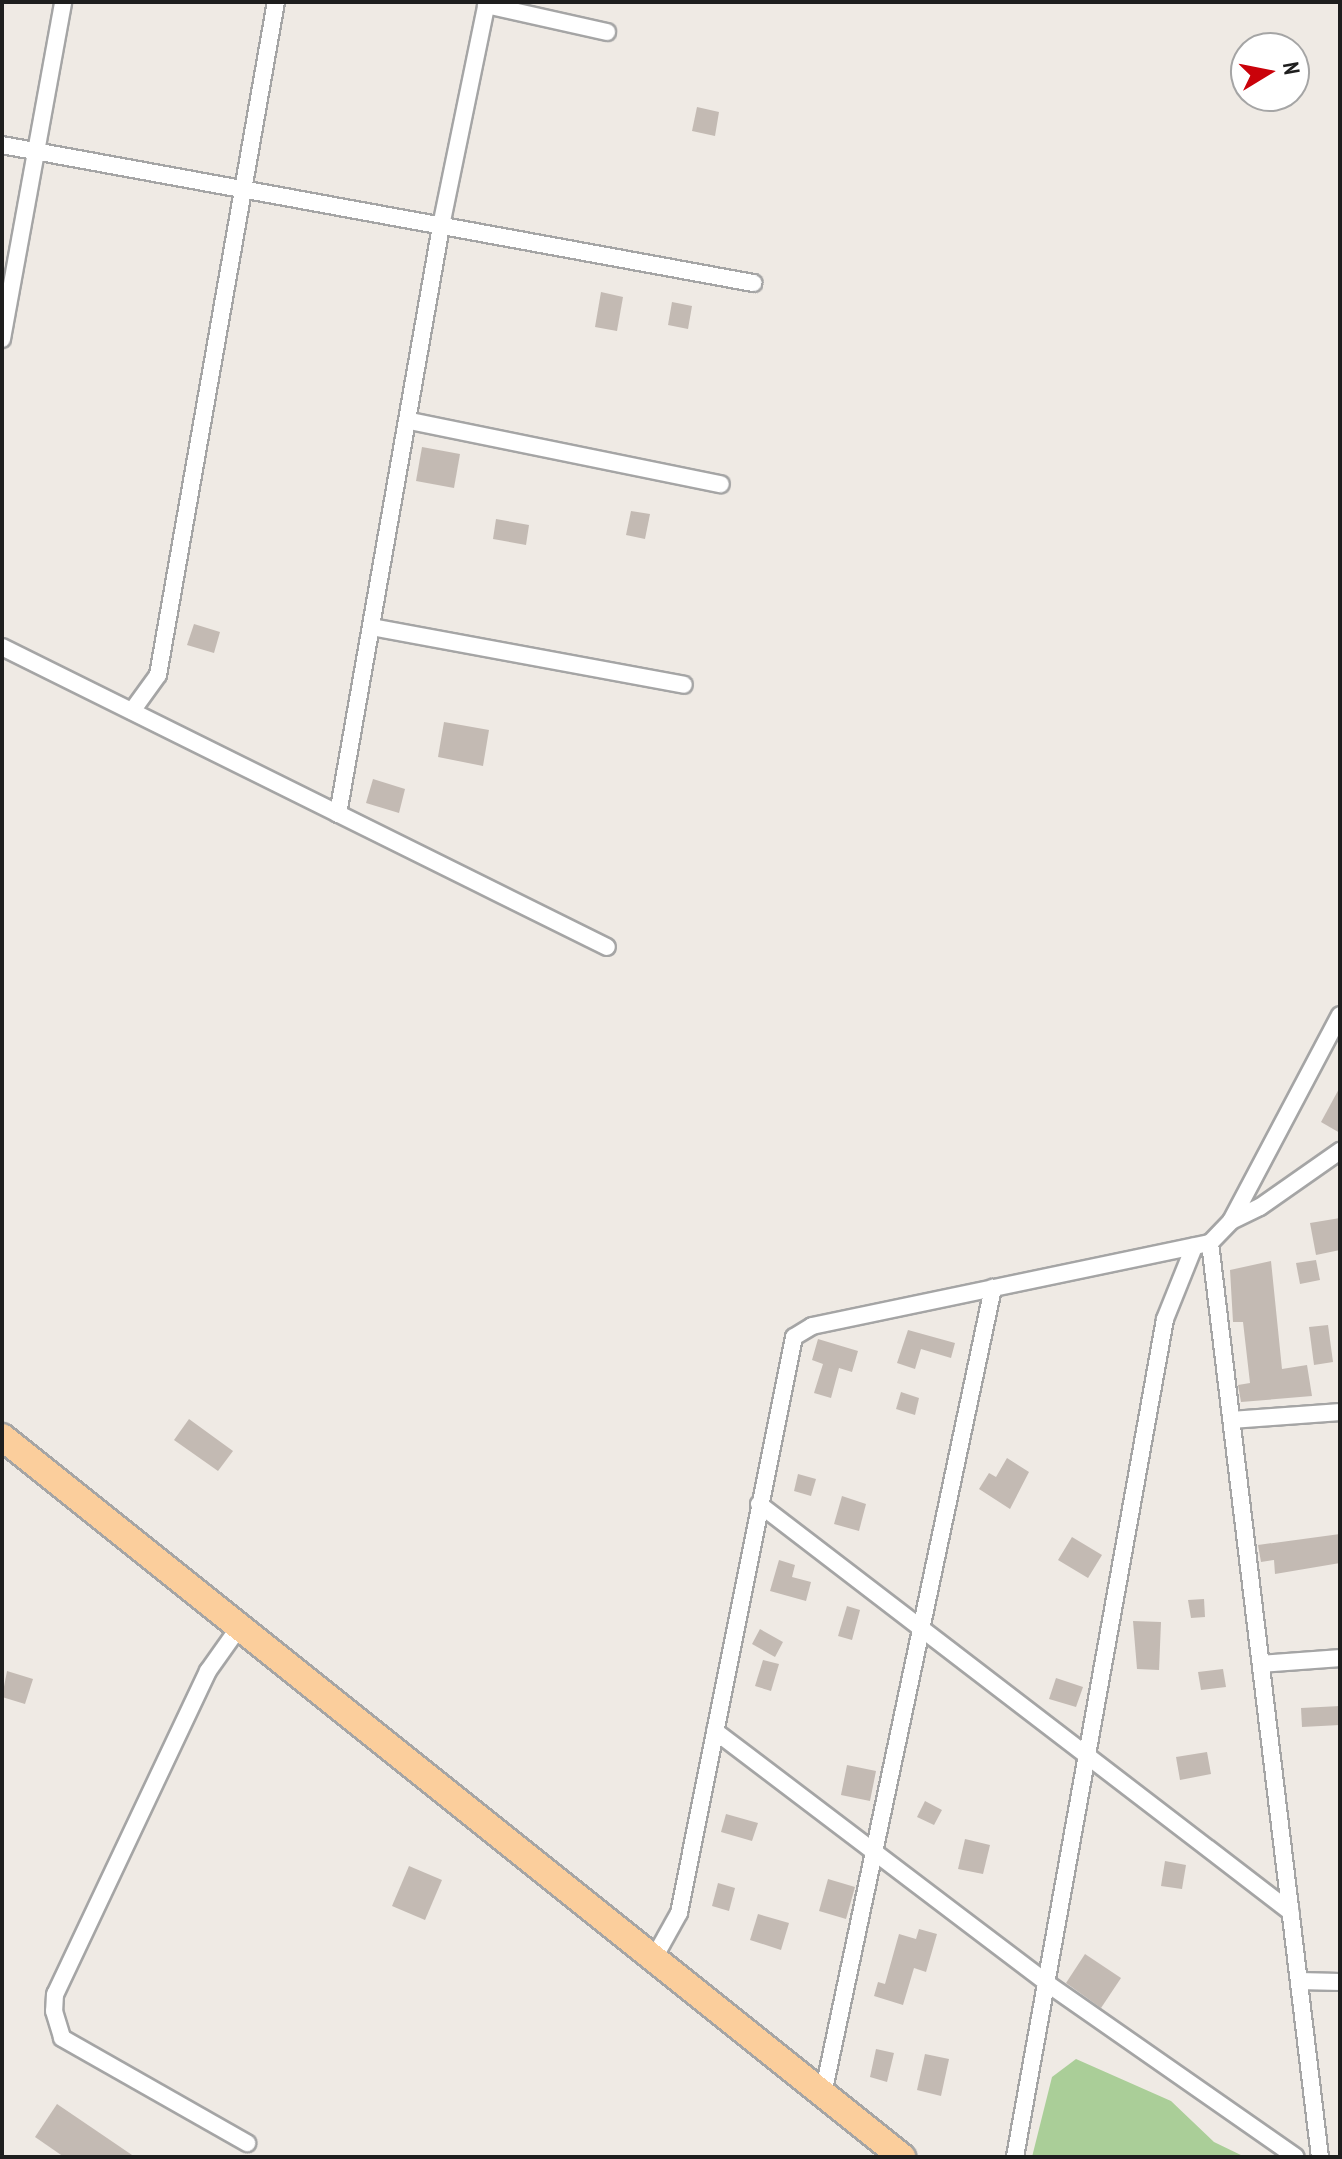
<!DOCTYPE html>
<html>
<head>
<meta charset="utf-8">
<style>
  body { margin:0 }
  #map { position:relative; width:1342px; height:2159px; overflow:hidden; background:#efeae4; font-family:"PT Sans Narrow",sans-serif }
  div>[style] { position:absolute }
  .forest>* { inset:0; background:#aace98 }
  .building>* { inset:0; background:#c3bab3 }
  .roads { filter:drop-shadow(2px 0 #a5a5a5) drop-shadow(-2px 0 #a5a5a5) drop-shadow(0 2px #a5a5a5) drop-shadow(0 -2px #a5a5a5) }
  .minor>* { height:16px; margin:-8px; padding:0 8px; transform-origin:8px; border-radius:8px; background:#fff }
  .primary>* { height:26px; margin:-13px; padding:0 13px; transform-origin:13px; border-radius:13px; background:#fbce9c }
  span { translate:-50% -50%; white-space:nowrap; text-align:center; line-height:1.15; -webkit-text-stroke:7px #fff; paint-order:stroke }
  .frame { position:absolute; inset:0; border:4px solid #1e1e1e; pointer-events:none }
  .north { position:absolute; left:1230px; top:32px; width:80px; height:80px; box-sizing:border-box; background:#fff; border:2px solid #a5a5a5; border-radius:50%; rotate:80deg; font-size:22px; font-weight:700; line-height:32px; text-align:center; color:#1e1e1e }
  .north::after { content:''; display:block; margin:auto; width:28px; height:36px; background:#ca020a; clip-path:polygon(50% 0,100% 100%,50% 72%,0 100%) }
</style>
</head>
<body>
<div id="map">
  <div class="forest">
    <i style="clip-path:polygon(1076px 2059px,1171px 2101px,1214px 2142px,1245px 2157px,1032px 2157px,1052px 2077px)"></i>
  </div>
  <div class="building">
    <i style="clip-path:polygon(697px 107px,719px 112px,715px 136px,692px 131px)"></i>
    <i style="clip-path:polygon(601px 292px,623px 297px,617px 331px,595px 327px)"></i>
    <i style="clip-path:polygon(672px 302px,692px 306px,688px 329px,668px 325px)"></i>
    <i style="clip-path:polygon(422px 447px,460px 454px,454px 488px,416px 481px)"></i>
    <i style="clip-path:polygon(631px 511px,650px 514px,645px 539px,626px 535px)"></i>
    <i style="clip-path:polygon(496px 519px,529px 525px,526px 545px,493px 539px)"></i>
    <i style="clip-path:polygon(194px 624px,220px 632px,214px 653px,187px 645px)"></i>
    <i style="clip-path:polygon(444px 722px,489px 730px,483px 766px,438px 757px)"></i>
    <i style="clip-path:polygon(373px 779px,405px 789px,399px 813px,366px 803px)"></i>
    <i style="clip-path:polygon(1340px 1087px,1340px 1133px,1321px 1122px)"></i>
    <i style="clip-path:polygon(1340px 1218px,1340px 1250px,1316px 1255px,1310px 1223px)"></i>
    <i style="clip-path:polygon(1316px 1260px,1320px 1280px,1300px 1284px,1296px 1263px)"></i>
    <i style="clip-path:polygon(1271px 1261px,1282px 1369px,1307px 1365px,1312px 1396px,1241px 1402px,1238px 1385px,1250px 1383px,1243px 1322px,1233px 1322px,1230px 1270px)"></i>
    <i style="clip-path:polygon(1328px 1325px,1333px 1362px,1314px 1365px,1309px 1327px)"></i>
    <i style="clip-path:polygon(908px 1330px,955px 1343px,951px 1358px,921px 1349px,915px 1369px,897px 1363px)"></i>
    <i style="clip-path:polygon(818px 1339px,858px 1351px,852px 1372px,839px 1368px,831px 1398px,814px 1393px,823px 1364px,812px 1360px)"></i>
    <i style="clip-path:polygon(901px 1392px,919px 1398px,915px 1415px,896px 1409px)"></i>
    <i style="clip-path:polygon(189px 1419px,233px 1451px,218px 1471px,174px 1440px)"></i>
    <i style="clip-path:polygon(1007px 1458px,1029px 1472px,1010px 1509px,979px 1489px,989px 1473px,996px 1477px)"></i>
    <i style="clip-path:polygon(798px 1474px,816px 1479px,811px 1496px,794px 1491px)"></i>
    <i style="clip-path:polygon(842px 1496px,866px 1504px,859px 1531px,834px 1524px)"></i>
    <i style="clip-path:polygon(1340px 1534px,1340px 1563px,1275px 1574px,1274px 1560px,1261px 1562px,1258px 1545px)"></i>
    <i style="clip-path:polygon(1072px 1537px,1102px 1555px,1088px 1578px,1058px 1560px)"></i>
    <i style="clip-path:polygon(779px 1560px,795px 1565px,792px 1577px,811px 1582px,806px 1601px,770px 1591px)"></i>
    <i style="clip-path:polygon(1204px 1599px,1205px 1617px,1191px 1618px,1188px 1600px)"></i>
    <i style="clip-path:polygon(847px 1606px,860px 1610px,852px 1640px,838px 1636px)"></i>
    <i style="clip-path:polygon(1133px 1621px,1161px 1622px,1159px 1670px,1137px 1669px)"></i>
    <i style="clip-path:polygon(760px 1629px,783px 1642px,775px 1657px,752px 1644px)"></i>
    <i style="clip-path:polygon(763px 1660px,779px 1664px,771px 1691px,755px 1686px)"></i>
    <i style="clip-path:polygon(1223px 1669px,1226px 1687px,1201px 1690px,1198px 1672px)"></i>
    <i style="clip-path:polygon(7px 1671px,33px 1679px,25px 1704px,2px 1697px)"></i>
    <i style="clip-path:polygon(1056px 1678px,1083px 1687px,1076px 1707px,1049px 1699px)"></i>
    <i style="clip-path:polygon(1340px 1706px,1340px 1725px,1302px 1727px,1301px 1708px)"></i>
    <i style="clip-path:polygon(1207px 1752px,1211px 1774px,1180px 1780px,1176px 1757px)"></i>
    <i style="clip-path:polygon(847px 1765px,876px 1771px,870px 1801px,841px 1795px)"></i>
    <i style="clip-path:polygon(925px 1801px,942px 1810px,934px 1825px,917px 1817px)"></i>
    <i style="clip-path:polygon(726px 1814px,758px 1823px,752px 1841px,721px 1832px)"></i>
    <i style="clip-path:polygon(965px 1839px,990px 1845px,983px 1874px,958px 1869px)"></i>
    <i style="clip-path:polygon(1165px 1861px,1186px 1865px,1182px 1889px,1161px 1886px)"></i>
    <i style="clip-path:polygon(409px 1866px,442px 1880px,425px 1920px,392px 1906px)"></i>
    <i style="clip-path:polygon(828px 1879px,855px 1887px,846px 1919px,819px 1911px)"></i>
    <i style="clip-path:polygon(718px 1883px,735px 1888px,729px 1911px,712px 1906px)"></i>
    <i style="clip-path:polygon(758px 1914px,789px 1923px,781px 1950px,750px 1940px)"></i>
    <i style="clip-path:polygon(919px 1929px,937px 1934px,926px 1972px,914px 1968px,903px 2005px,874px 1996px,878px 1982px,885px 1984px,899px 1934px,916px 1939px)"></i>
    <i style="clip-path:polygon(1085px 1954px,1121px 1978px,1101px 2008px,1066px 1983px)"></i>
    <i style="clip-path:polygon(876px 2049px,894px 2053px,887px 2082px,870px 2077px)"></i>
    <i style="clip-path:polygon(925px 2054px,949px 2059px,941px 2096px,917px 2090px)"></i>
    <i style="clip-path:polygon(57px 2104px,135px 2157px,64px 2157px,35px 2137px)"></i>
  </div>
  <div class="roads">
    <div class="minor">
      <i style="left:486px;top:5px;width:124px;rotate:12.6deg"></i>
      <i style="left:2px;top:145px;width:764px;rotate:10.41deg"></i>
      <i style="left:2px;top:339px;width:342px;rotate:-79.7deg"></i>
      <i style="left:410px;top:421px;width:317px;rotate:11.5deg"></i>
      <i style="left:372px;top:627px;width:317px;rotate:10.5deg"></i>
      <i style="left:2px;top:647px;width:675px;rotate:26.38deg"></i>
      <i style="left:132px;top:711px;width:44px;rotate:-54.2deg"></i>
      <i style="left:158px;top:675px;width:683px;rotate:-80.06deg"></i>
      <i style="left:338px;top:814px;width:597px;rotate:-80.06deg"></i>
      <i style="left:441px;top:226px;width:229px;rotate:-78.4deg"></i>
      <i style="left:1231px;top:1221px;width:32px;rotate:-26deg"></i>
      <i style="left:1260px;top:1207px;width:98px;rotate:-35deg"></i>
      <i style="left:1210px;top:1243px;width:921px;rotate:83.14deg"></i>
      <i style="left:1232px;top:1420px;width:108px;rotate:-4.2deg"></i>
      <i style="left:759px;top:1504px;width:670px;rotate:37.49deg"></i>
      <i style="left:240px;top:1626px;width:55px;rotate:125.4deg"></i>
      <i style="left:208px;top:1671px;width:357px;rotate:115.3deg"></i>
      <i style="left:55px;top:1994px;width:17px;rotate:93deg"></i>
      <i style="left:54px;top:2011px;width:28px;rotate:73deg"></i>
      <i style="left:62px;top:2038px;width:213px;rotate:29.6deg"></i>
      <i style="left:1261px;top:1664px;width:79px;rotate:-4.3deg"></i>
      <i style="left:715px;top:1731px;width:418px;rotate:37.2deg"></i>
      <i style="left:1048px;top:1984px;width:302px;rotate:34.9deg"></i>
      <i style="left:654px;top:1958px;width:51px;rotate:-60.9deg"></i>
      <i style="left:679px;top:1913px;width:587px;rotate:-78.71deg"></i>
      <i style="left:794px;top:1337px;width:21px;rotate:-31deg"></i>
      <i style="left:812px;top:1326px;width:407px;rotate:-11.8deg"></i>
      <i style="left:1210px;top:1243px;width:30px;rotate:-46deg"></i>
      <i style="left:1231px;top:1221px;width:233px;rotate:-62.1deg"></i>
      <i style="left:1299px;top:1981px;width:41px;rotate:1.4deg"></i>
      <i style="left:823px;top:2094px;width:824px;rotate:-78.09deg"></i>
      <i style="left:1015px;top:2157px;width:851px;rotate:-79.85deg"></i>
      <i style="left:1165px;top:1319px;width:78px;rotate:-68.1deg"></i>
    </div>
    <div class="primary">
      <i style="left:2px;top:1437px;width:1153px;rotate:38.66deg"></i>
    </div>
  </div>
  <div class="frame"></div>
  <div class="north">N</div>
</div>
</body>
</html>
